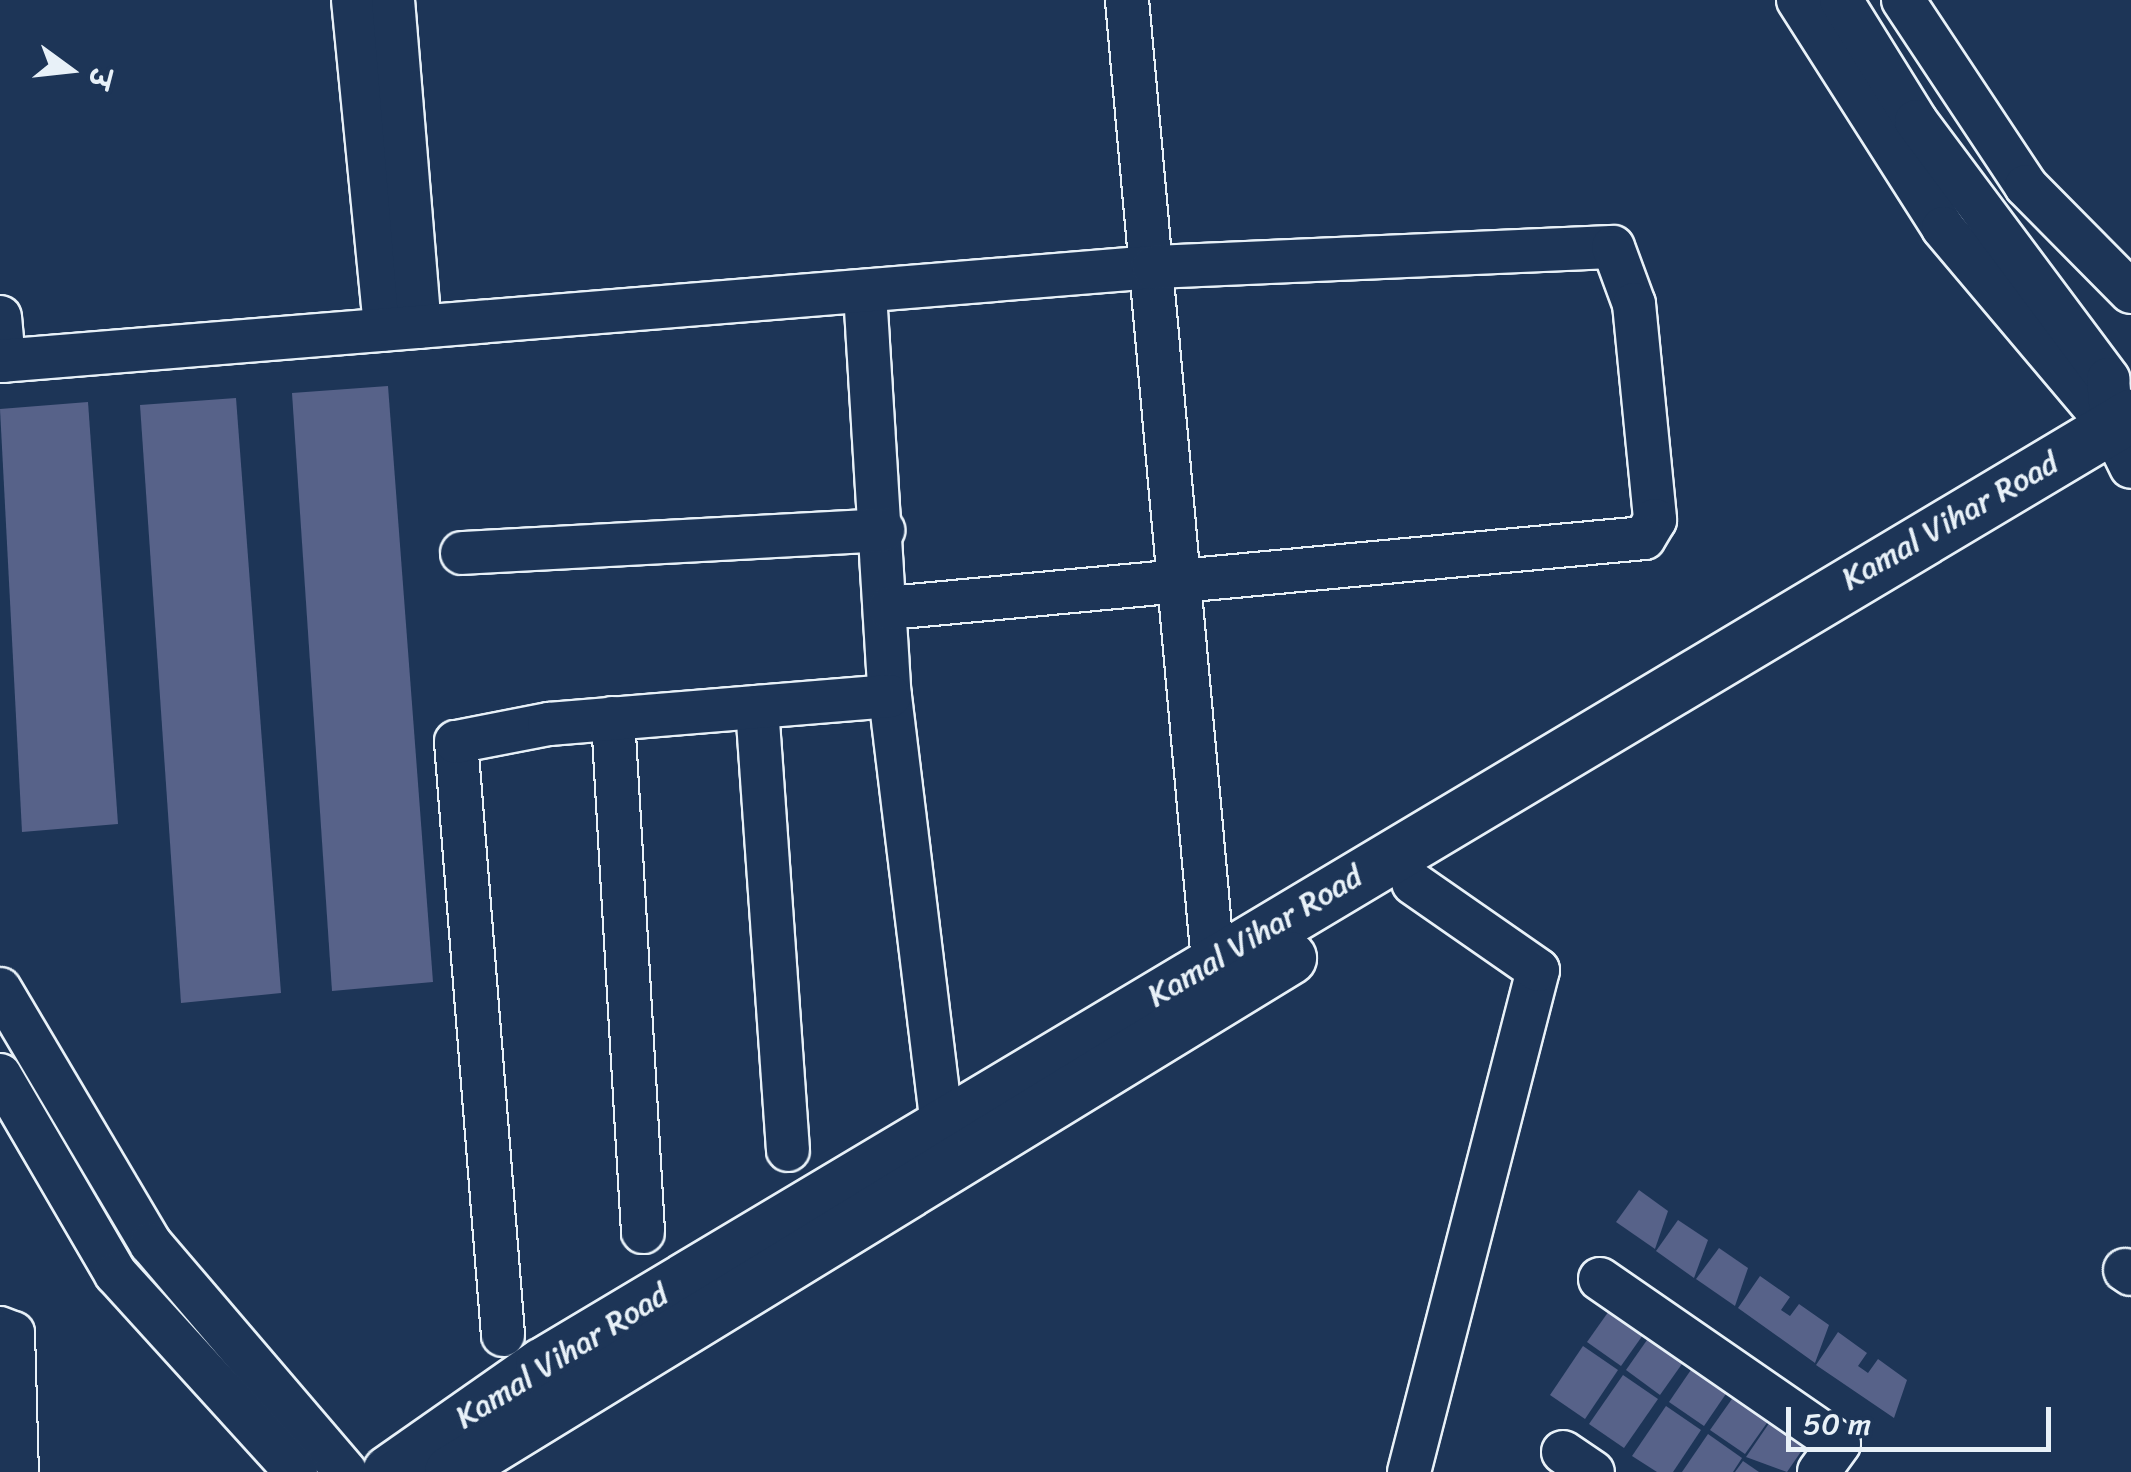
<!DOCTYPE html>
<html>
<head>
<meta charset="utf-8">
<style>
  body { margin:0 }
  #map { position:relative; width:2131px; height:1472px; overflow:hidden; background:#1d3557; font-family:Sriracha,"Playpen Sans Deva",sans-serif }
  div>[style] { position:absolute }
  .building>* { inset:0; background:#576289 }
  .roads { filter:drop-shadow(2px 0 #e8f1f8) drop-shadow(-2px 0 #e8f1f8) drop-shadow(0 2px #e8f1f8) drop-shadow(0 -2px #e8f1f8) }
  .minor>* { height:42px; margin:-21px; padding:0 21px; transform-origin:21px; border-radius:21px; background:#1d3557 }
  .major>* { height:52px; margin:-26px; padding:0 26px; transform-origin:26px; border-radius:26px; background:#1d3557 }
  span { translate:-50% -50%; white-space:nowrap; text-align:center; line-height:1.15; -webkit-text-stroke:8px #1d3557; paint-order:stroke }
  .street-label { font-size:32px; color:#e8f1f8 }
  .north { position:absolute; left:20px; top:20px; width:100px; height:100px; -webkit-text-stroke:8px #1d3557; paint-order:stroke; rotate:105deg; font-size:28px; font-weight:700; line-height:40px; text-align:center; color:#e8f1f8 }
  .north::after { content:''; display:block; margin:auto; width:35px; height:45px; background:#e8f1f8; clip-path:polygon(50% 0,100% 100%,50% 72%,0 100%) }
  .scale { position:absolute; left:1786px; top:1407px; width:265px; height:45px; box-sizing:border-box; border:5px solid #e8f1f8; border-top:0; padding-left:12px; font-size:30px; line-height:35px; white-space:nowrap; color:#e8f1f8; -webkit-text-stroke:8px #1d3557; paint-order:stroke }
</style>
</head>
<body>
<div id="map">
  <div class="building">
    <i style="clip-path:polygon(388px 386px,433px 982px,332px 991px,292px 393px)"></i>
    <i style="clip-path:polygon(236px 398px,281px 993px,181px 1003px,140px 405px)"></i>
    <i style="clip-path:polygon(88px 402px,118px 824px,22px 832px,0 409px)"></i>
    <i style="clip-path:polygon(1639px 1190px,1668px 1211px,1655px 1249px,1616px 1222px)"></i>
    <i style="clip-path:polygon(1678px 1220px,1708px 1240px,1694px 1278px,1656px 1251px)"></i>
    <i style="clip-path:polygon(1719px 1248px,1748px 1268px,1735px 1306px,1696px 1279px)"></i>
    <i style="clip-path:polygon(1760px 1276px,1790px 1297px,1781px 1310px,1790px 1316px,1799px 1304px,1829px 1325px,1815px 1363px,1738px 1308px)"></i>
    <i style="clip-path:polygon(1616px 1301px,1650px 1325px,1621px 1366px,1587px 1342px)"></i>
    <i style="clip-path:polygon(1654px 1330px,1689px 1354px,1660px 1395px,1626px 1370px)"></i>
    <i style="clip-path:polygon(1838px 1332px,1867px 1353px,1858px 1366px,1868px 1373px,1878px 1359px,1907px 1380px,1894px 1418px,1816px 1365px)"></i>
    <i style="clip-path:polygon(1583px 1346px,1618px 1370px,1585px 1419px,1550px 1395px)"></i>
    <i style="clip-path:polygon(1697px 1361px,1732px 1385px,1704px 1426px,1669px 1402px)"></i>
    <i style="clip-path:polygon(1623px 1375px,1658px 1399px,1624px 1448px,1589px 1424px)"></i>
    <i style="clip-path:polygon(1739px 1389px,1774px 1413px,1745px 1454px,1710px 1430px)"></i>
    <i style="clip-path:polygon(1666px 1406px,1701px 1430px,1673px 1472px,1657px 1472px,1632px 1456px)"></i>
    <i style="clip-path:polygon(1774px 1416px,1809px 1440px,1787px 1472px,1746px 1457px)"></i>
    <i style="clip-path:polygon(1708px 1434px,1742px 1458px,1733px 1472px,1682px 1472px)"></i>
    <i style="clip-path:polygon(1743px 1461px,1759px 1472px,1735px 1472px)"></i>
  </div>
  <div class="roads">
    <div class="minor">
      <i style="left:353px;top:0;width:331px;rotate:84.4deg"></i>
      <i style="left:393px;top:0;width:328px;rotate:85.3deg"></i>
      <i style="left:1127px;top:0;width:966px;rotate:84.89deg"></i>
      <i style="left:1798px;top:0;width:270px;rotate:57.5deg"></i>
      <i style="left:1943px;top:228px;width:262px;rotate:49.8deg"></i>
      <i style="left:1841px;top:0;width:142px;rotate:58.2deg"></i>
      <i style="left:1916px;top:121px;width:322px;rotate:53.3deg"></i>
      <i style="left:2108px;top:379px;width:49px;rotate:85.3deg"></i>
      <i style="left:2112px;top:428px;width:43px;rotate:64deg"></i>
      <i style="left:1903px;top:0;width:223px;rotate:56.5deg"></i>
      <i style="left:2026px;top:186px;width:149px;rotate:45.3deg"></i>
      <i style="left:865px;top:293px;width:404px;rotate:86.5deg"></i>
      <i style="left:890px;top:696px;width:432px;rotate:83.1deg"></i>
      <i style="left:0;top:317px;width:44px;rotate:84.8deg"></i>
      <i style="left:0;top:361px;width:1157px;rotate:-4.66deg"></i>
      <i style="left:1153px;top:267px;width:460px;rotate:-2.5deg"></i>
      <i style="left:1613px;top:247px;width:61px;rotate:69.8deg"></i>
      <i style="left:1634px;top:304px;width:217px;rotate:84.4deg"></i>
      <i style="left:1655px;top:520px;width:21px;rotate:121deg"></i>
      <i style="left:1644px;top:538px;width:758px;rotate:174.7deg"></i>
      <i style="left:462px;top:553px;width:422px;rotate:-3.1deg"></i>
      <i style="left:757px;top:707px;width:444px;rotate:86deg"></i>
      <i style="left:613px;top:718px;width:515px;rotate:86.66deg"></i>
      <i style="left:0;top:989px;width:296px;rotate:59.4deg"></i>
      <i style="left:151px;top:1244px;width:300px;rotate:49.5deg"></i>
      <i style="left:0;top:1075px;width:230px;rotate:59.8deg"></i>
      <i style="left:116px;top:1274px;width:268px;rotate:47.7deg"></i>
      <i style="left:2125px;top:1270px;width:7px;rotate:34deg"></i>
      <i style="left:1600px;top:1279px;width:290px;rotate:34.6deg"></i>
      <i style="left:1839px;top:1444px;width:34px;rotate:126deg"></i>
      <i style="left:0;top:1328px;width:14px;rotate:21deg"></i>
      <i style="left:13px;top:1333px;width:139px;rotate:88.4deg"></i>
      <i style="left:503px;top:1335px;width:595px;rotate:-94.53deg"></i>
      <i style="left:456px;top:742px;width:95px;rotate:-11deg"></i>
      <i style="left:549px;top:724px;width:342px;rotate:-4.7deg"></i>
      <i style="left:1563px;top:1452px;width:36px;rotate:34deg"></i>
      <i style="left:1409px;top:1472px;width:518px;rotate:-75.59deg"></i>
      <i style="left:1538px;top:970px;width:152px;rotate:-145.2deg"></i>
    </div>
    <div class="major">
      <i style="left:389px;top:1472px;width:187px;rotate:-35deg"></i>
      <i style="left:542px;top:1365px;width:1851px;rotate:-30.85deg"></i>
      <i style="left:451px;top:1472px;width:984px;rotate:-31.49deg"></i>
    </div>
  </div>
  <div class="street-label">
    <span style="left:1950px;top:521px;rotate:-30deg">Kamal Vihar Road</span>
    <span style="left:1255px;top:936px;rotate:-31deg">Kamal Vihar Road</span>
    <span style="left:562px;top:1356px;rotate:-32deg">Kamal Vihar Road</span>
  </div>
  <div class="north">उ</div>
  <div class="scale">50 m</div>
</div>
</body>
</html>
